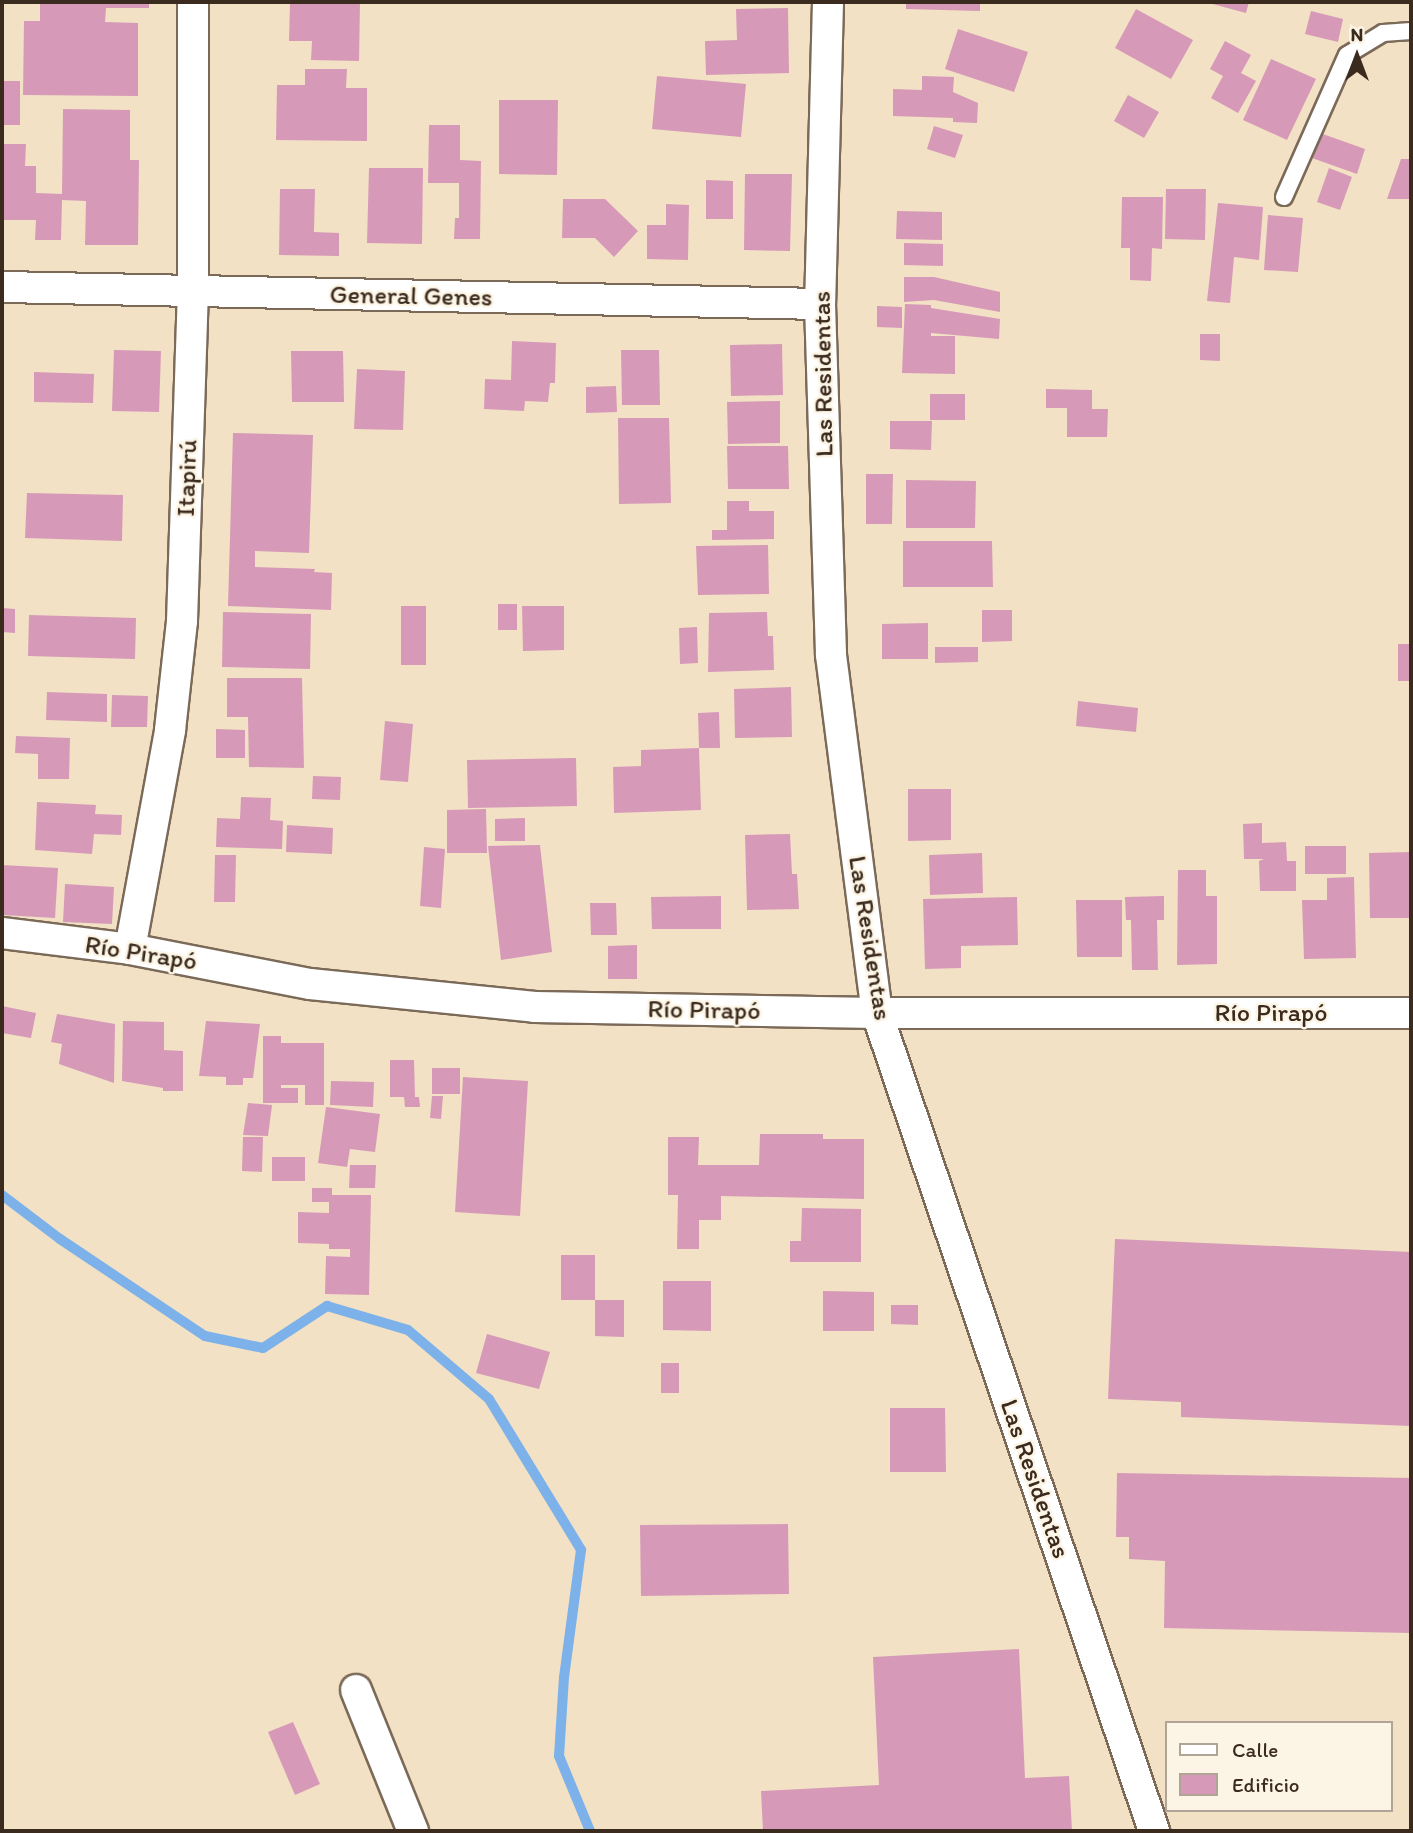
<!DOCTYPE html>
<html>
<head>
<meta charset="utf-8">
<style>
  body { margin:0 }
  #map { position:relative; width:1413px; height:1833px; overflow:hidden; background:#f2e1c4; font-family:Itim,sans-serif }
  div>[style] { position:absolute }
  .stream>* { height:10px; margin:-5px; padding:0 5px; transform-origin:5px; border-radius:5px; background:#7cb1ea }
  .building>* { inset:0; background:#d69ab8 }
  .roads { filter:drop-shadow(2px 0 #7b6a58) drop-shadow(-2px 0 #7b6a58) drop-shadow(0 2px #7b6a58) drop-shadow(0 -2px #7b6a58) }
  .lane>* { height:16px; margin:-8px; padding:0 8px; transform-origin:8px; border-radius:8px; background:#fff }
  .street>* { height:30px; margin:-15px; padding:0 15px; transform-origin:15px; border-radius:15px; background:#fff }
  span { translate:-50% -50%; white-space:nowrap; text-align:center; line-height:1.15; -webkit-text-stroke:5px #fcf5e5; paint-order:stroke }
  .street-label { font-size:26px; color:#3b2a1e }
  .frame { position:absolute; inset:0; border:4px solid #3b2a1e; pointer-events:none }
  .legend { position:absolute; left:1165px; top:1721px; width:228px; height:91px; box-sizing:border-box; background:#fcf5e5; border:2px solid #afa495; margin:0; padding:9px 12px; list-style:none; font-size:21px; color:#3b2a1e }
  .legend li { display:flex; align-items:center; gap:14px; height:35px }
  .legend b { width:35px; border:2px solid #afa495 }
  .north { position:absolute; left:1322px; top:21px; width:70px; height:70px; -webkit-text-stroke:5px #fcf5e5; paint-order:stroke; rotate:0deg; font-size:19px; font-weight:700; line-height:28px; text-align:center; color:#3b2a1e }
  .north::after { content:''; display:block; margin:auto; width:24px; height:32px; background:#3b2a1e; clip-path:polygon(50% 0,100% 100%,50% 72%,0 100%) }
</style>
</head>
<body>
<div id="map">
  <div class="stream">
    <i style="left:2px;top:1195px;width:73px;rotate:37.2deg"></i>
    <i style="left:60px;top:1239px;width:174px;rotate:33.8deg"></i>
    <i style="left:205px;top:1336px;width:59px;rotate:11.7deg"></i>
    <i style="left:263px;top:1348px;width:77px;rotate:-33.3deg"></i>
    <i style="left:327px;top:1306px;width:84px;rotate:16.5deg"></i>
    <i style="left:408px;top:1330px;width:106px;rotate:40.4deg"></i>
    <i style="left:489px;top:1399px;width:177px;rotate:58.6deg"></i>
    <i style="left:581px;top:1550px;width:128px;rotate:97.6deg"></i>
    <i style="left:564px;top:1677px;width:79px;rotate:93.6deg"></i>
    <i style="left:559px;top:1756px;width:81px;rotate:67.5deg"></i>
  </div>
  <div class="building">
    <i style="clip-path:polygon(40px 2px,149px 2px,149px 8px,106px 8px,105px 22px,138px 23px,138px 96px,23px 95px,24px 21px,40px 21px)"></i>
    <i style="clip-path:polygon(290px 2px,360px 2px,359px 61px,311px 60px,312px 41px,289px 41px)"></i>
    <i style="clip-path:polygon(906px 2px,980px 2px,980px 11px,906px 9px)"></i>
    <i style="clip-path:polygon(1205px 2px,1249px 2px,1246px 13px)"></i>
    <i style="clip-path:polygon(788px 8px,789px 73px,706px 75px,705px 41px,737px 40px,736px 9px)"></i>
    <i style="clip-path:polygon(1136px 9px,1193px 40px,1171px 79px,1115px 48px)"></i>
    <i style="clip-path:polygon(1311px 11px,1343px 19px,1338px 42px,1305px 34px)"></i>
    <i style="clip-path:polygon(958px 29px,1028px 52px,1014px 92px,945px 69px)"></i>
    <i style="clip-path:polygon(1225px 41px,1251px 55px,1241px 73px,1256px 81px,1238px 113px,1211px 98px,1223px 76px,1210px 69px)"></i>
    <i style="clip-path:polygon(1271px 59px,1316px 79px,1287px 140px,1243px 120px)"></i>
    <i style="clip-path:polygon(305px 69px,347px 69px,346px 88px,367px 88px,367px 141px,276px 140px,277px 85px,305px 85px)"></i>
    <i style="clip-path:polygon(657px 76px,746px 84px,741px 137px,652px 129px)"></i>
    <i style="clip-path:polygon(922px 76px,954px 77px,953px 92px,978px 103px,977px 123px,953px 122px,953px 118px,893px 116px,893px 89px,922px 90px)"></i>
    <i style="clip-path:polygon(2px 81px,20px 81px,20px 125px,2px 125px)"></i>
    <i style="clip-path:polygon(1128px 95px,1159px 112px,1144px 138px,1114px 121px)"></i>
    <i style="clip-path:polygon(499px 100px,558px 100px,557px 175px,499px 174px)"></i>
    <i style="clip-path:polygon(63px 109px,130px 110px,130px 160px,139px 160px,138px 245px,85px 245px,86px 201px,62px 200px,61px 240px,35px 240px,36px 220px,2px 220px,2px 144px,26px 144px,25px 166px,36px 166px,36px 193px,62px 194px)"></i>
    <i style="clip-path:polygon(429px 125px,460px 125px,460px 160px,481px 161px,480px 239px,454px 239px,455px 218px,459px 218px,459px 183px,428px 183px)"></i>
    <i style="clip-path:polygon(934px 126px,963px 135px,955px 158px,927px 149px)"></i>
    <i style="clip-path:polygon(1320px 133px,1365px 149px,1357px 174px,1312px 158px)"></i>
    <i style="clip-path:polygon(1401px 159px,1411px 159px,1411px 199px,1387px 199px)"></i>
    <i style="clip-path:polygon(369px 168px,423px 168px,422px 244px,367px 243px)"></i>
    <i style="clip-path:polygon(1329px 168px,1352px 177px,1340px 210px,1317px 202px)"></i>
    <i style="clip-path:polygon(745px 174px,792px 174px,790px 251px,744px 250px)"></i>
    <i style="clip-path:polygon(706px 180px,733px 181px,733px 219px,706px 219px)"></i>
    <i style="clip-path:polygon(280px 189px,315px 189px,314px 232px,339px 233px,339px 256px,279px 255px)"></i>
    <i style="clip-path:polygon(1166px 189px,1206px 189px,1205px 240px,1165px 239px)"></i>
    <i style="clip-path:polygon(1122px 197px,1163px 197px,1162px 249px,1152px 248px,1151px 281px,1130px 280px,1130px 248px,1121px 248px)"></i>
    <i style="clip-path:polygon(563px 199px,605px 199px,638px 231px,614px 257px,595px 238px,562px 238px)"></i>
    <i style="clip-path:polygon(1218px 203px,1263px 207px,1259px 260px,1234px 257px,1230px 303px,1207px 301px)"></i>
    <i style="clip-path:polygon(666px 204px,689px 205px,688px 260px,647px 259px,647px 225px,666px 225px)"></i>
    <i style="clip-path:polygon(897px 211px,942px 212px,942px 240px,896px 239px)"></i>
    <i style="clip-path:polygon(1268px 215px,1303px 218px,1298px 272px,1264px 270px)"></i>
    <i style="clip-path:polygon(904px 243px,943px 244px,943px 266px,904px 265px)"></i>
    <i style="clip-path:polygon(904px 277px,934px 277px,1000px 292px,1000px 312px,934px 300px,904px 302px)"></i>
    <i style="clip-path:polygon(905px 304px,931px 305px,931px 308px,1000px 319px,999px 339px,931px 333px,931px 336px,955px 336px,955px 374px,902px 373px)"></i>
    <i style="clip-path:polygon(877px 306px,902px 307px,902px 328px,877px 327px)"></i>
    <i style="clip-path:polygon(1200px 334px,1220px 334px,1220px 361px,1200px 360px)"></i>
    <i style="clip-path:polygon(512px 341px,556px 343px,555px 383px,550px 383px,548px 402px,525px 401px,524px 411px,484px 409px,485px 379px,511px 380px)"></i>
    <i style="clip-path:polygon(782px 344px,783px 395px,731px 396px,730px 345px)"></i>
    <i style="clip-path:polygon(114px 350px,161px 351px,159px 412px,112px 411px)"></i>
    <i style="clip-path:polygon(621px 350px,659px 350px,660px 405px,622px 405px)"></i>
    <i style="clip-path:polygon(291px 351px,343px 351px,344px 402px,292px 402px)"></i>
    <i style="clip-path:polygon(357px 369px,405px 371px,403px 430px,354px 429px)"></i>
    <i style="clip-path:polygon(34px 372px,94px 374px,93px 403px,34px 402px)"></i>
    <i style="clip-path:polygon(616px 386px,617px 412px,586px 413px,586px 387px)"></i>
    <i style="clip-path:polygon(1046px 389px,1092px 390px,1092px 409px,1108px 409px,1107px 437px,1067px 437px,1067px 408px,1046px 408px)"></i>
    <i style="clip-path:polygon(930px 394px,965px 394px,965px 420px,930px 420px)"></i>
    <i style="clip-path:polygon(780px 401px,780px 443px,728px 444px,727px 402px)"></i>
    <i style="clip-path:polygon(618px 418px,669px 418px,671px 503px,619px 504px)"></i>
    <i style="clip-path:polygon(890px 421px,932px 421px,931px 450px,890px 449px)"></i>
    <i style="clip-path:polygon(233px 433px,313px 435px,309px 553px,255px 551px,255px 567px,315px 569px,314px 572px,332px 573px,331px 610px,228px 606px)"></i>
    <i style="clip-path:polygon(727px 446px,788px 446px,789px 489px,728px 489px)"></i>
    <i style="clip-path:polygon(866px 474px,893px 474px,892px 524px,866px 524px)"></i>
    <i style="clip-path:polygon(906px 480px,976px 481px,975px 528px,906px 528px)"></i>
    <i style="clip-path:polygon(27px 493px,123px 495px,122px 541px,25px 538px)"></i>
    <i style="clip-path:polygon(727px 501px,749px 501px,749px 511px,774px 511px,774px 539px,712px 540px,712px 530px,727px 530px)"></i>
    <i style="clip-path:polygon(903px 541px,992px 541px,993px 587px,903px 587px)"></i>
    <i style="clip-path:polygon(768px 545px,769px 594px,698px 595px,696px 546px)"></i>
    <i style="clip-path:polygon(498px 604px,517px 604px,517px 630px,498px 630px)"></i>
    <i style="clip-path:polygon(401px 606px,426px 606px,426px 665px,401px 665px)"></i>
    <i style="clip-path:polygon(522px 606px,564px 606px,564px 650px,523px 651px)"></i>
    <i style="clip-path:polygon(2px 608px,15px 609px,15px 633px,2px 632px)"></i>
    <i style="clip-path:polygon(982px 610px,1012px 610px,1012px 641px,982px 642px)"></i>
    <i style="clip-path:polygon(223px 612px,311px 614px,310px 669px,222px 667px)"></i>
    <i style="clip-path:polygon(767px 612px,768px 636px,773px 636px,774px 670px,708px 672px,709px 613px)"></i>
    <i style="clip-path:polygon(29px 615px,136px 618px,135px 659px,28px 656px)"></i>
    <i style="clip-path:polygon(928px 623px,928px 659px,882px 659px,882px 624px)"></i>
    <i style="clip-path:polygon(697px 627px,698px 663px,680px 664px,679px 628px)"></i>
    <i style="clip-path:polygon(1398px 644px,1411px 644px,1411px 681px,1398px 681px)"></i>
    <i style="clip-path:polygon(935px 647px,978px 647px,978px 662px,935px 663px)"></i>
    <i style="clip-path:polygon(227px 678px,302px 678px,304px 768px,249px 767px,248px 717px,227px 717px)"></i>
    <i style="clip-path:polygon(791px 687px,792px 737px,735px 738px,734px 689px)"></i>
    <i style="clip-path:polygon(47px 692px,107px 694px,107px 722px,46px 720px)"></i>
    <i style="clip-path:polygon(112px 695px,148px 696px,147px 727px,111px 727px)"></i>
    <i style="clip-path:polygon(1078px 701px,1138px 708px,1136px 732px,1076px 726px)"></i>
    <i style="clip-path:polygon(719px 712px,720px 748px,699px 748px,698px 713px)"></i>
    <i style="clip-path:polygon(385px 721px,413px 724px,408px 782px,380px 780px)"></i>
    <i style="clip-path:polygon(216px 729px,245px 730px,245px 758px,216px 758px)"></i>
    <i style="clip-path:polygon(16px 736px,70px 738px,69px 779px,38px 779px,38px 754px,15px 753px)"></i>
    <i style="clip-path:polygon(699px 748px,701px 810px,614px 813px,613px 767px,641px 766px,641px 750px)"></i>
    <i style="clip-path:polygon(576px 758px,577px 806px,468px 808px,467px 760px)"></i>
    <i style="clip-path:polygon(313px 776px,341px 777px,340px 800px,312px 799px)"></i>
    <i style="clip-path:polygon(908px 789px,951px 789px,951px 840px,908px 841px)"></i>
    <i style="clip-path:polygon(241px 797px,271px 798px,270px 820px,283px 821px,282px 849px,216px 847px,217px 818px,240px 819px)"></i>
    <i style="clip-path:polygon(37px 802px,96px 805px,95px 814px,122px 815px,121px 835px,94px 834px,92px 854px,35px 850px)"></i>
    <i style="clip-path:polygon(486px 809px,487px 853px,447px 853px,447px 810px)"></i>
    <i style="clip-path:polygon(525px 818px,525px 841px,495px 841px,495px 819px)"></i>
    <i style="clip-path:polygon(1262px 823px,1262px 843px,1286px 842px,1287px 861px,1296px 861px,1296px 891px,1260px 891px,1259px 861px,1264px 859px,1244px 859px,1243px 824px)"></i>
    <i style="clip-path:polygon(287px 825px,333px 828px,332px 854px,286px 852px)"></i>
    <i style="clip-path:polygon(790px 834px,792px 874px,797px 874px,799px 909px,747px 910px,745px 835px)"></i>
    <i style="clip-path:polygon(540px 845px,552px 952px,501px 960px,488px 846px)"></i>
    <i style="clip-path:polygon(1305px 846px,1346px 846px,1346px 874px,1305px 874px)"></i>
    <i style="clip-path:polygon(424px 847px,445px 849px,441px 908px,420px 906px)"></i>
    <i style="clip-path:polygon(1411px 852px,1411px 918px,1370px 918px,1369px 853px)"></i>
    <i style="clip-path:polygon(982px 853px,983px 893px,930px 895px,929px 855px)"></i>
    <i style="clip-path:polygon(215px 855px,236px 855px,235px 902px,214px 902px)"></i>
    <i style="clip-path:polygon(2px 865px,58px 868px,55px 918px,2px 915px)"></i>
    <i style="clip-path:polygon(1178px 870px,1206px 870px,1206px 896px,1217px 896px,1217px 964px,1177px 965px)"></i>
    <i style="clip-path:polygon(1354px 877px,1356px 958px,1304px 959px,1302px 900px,1327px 900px,1327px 878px)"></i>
    <i style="clip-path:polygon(65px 884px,114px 887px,112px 924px,63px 922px)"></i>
    <i style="clip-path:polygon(721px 896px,721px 929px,652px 929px,651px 897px)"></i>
    <i style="clip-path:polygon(1164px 896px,1164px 920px,1157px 920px,1158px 970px,1132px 970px,1131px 920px,1126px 920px,1125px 897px)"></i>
    <i style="clip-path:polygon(1017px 897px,1018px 945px,961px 946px,961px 968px,925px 969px,923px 899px)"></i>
    <i style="clip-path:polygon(1076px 900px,1122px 900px,1122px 957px,1077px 957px)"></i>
    <i style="clip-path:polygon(590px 903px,616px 903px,617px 935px,591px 935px)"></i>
    <i style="clip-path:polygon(637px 945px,637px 979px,608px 979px,608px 946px)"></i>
    <i style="clip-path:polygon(2px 1006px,36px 1013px,31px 1038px,2px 1033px)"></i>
    <i style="clip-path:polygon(57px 1014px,115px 1024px,114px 1083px,59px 1064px,62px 1044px,51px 1042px)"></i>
    <i style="clip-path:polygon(123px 1021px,164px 1022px,164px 1050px,183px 1051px,183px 1091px,163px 1091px,163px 1088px,122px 1081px)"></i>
    <i style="clip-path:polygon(206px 1021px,260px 1024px,253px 1078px,243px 1078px,243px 1085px,226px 1085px,226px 1077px,199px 1076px)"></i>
    <i style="clip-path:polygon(263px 1036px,281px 1036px,281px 1043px,324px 1043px,324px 1105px,305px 1105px,305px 1085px,281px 1085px,281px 1088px,298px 1088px,298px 1103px,263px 1103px)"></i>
    <i style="clip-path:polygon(390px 1060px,414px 1060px,415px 1097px,419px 1097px,420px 1107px,405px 1107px,404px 1097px,390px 1097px)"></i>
    <i style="clip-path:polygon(432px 1068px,460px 1068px,460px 1094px,432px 1094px)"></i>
    <i style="clip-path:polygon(463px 1077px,528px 1081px,520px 1216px,455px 1212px)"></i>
    <i style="clip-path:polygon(331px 1081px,374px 1082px,373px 1107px,330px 1105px)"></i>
    <i style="clip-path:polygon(432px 1096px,443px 1096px,441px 1119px,430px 1118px)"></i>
    <i style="clip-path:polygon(248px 1103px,272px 1105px,268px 1136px,243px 1135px)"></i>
    <i style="clip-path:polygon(326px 1107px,380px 1114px,375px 1152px,350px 1149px,347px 1167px,318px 1163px)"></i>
    <i style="clip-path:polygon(760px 1134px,823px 1134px,823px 1139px,864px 1139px,864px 1199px,721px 1196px,721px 1220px,699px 1220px,699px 1249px,677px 1249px,678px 1195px,668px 1195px,668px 1137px,699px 1137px,698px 1165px,759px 1165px)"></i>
    <i style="clip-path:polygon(243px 1137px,263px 1137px,262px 1172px,242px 1171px)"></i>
    <i style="clip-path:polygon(272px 1157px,305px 1157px,305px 1181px,272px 1181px)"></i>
    <i style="clip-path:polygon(350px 1165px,376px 1165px,375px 1188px,349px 1188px)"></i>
    <i style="clip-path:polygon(312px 1188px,332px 1188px,332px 1195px,371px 1195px,369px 1295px,325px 1294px,326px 1256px,350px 1257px,350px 1249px,329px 1249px,329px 1244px,298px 1243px,298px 1212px,329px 1213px,329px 1202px,312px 1202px)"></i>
    <i style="clip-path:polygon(802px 1208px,861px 1209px,861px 1262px,790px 1262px,790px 1241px,801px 1241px)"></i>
    <i style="clip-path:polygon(1115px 1239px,1411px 1252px,1411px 1426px,1181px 1417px,1181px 1402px,1108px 1399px)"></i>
    <i style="clip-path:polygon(561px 1255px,595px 1255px,595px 1300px,561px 1300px)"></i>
    <i style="clip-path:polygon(663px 1281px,711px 1281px,711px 1331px,663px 1330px)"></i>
    <i style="clip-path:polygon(823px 1291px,874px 1292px,874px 1331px,823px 1331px)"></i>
    <i style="clip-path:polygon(595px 1300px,624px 1300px,624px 1337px,595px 1336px)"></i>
    <i style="clip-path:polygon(891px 1305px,918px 1305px,918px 1325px,891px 1324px)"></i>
    <i style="clip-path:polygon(487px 1334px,550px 1352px,539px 1389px,476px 1373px)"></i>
    <i style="clip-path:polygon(661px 1363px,679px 1363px,679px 1393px,661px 1393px)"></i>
    <i style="clip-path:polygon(890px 1408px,945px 1408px,946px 1472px,890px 1472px)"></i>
    <i style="clip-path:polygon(1117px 1473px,1411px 1478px,1411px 1633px,1164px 1628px,1165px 1561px,1129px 1559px,1129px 1537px,1116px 1537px)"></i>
    <i style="clip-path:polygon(788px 1524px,789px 1594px,641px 1596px,640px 1525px)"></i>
    <i style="clip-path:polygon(1019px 1649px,1025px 1778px,1069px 1776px,1072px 1831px,763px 1831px,761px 1791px,879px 1785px,873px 1657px)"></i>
    <i style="clip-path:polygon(293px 1722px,320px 1784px,295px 1795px,268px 1732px)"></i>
  </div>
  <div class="roads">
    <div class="lane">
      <i style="left:1284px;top:197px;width:155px;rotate:-66.1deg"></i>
      <i style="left:1347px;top:55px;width:42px;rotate:-31.4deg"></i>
      <i style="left:1383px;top:33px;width:28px;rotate:-4deg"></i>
    </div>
    <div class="street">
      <i style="left:828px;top:2px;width:302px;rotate:91.5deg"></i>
      <i style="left:820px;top:304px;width:351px;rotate:88.2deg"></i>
      <i style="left:831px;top:655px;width:361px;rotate:82.7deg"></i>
      <i style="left:877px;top:1013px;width:864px;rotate:71.29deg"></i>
      <i style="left:2px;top:287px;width:818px;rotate:1.19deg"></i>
      <i style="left:2px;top:933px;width:129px;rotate:7.1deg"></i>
      <i style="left:130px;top:949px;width:183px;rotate:11deg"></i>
      <i style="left:310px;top:984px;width:226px;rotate:5.8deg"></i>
      <i style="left:535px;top:1007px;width:342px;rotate:1deg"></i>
      <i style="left:877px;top:1013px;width:534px"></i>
      <i style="left:130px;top:949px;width:223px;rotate:-79.6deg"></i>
      <i style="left:170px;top:730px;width:110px;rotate:-83.7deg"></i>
      <i style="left:182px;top:621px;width:330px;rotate:-88.1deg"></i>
      <i style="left:193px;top:291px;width:289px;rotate:-90deg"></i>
      <i style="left:356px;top:1690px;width:152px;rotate:68deg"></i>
    </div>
  </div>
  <div class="street-label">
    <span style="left:411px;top:296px;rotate:1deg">General Genes</span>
    <span style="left:823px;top:374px;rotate:-91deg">Las Residentas</span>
    <span style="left:187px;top:478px;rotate:-88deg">Itapirú</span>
    <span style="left:870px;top:938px;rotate:81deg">Las Residentas</span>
    <span style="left:141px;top:953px;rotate:9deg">Río Pirapó</span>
    <span style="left:704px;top:1010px;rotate:1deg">Río Pirapó</span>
    <span style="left:1271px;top:1013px">Río Pirapó</span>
    <span style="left:1035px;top:1479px;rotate:71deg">Las Residentas</span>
  </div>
  <div class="frame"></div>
  <ul class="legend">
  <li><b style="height:9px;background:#fff"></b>Calle</li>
  <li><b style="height:19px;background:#d69ab8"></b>Edificio</li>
  </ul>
  <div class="north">N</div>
</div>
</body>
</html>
